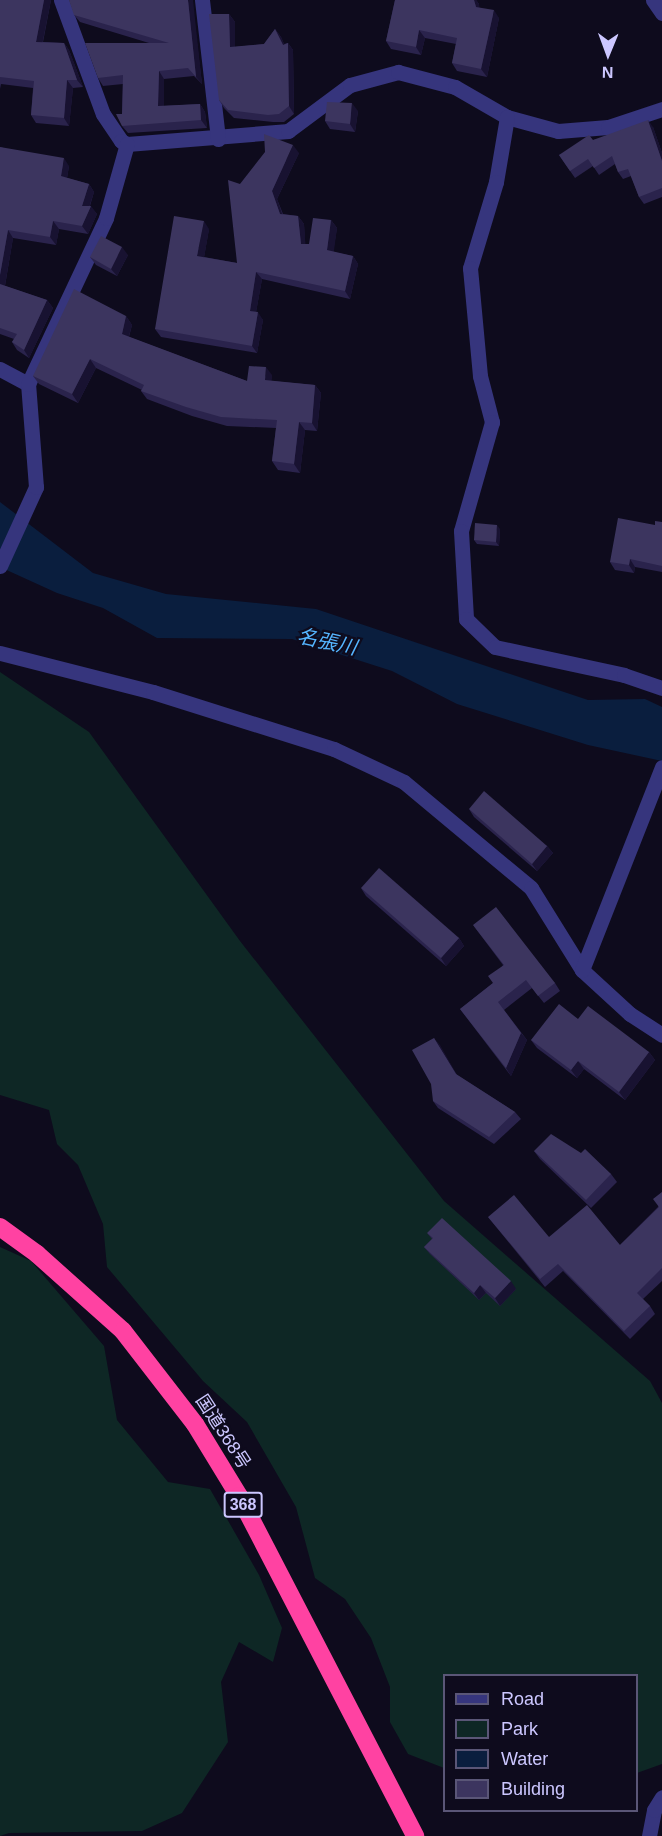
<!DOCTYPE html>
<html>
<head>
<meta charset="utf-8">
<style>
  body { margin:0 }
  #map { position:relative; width:662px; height:1836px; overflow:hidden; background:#0e0b1d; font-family:Helvetica,"Noto Sans JP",sans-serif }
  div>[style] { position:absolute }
  .green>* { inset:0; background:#0e2725 }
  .water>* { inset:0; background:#0a1e3e }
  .minor>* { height:15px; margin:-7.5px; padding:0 7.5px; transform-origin:7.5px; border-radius:7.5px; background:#36357d }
  .highway>* { height:18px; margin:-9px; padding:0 9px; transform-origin:9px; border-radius:9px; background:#ff42a2 }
  .wall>* { inset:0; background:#2a234c }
  .shaded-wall>* { inset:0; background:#181231 }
  .building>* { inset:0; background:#3c355f }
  span { translate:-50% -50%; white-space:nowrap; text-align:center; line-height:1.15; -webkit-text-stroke:4.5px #0e0b1d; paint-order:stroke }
  .shield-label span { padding:2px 4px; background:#0e0b1d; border:2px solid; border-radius:4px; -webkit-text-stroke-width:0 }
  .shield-label { font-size:16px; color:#ccc7ff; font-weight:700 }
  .street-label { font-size:18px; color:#ccc7ff }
  .water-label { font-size:20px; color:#55b5ff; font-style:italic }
  .legend { position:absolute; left:443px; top:1674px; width:195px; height:138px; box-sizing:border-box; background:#0e0b1d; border:2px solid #5a5677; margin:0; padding:8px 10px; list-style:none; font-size:18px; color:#ccc7ff }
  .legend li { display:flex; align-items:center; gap:12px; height:30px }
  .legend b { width:30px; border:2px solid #5a5677 }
  .north { position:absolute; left:578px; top:24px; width:60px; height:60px; -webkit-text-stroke:4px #0e0b1d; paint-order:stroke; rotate:181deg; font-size:16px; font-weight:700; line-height:24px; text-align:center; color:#ccc7ff }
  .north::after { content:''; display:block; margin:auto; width:21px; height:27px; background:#ccc7ff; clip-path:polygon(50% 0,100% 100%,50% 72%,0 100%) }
</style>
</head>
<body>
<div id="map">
  <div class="green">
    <i style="clip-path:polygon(0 672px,89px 732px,240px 941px,444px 1201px,650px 1381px,662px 1403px,662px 1764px,637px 1773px,636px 1676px,444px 1676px,444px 1768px,408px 1754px,390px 1722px,390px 1687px,371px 1638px,345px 1599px,315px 1578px,296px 1507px,247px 1422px,203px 1381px,107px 1267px,103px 1224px,78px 1165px,57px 1144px,49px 1110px,0 1095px)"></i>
    <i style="clip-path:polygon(0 1247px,31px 1261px,104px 1346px,117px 1420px,168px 1482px,210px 1489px,259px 1575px,282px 1628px,273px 1662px,239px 1642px,221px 1682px,228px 1742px,182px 1813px,142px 1831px,9px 1833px,0 1836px)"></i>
  </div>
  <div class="water">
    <i style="clip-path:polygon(0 502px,93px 573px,166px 594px,316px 609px,588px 700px,645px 699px,662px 707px,662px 761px,588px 745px,457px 704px,392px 671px,292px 639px,157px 638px,103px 608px,57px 593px,0 567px)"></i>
  </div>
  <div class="minor">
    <i style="left:61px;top:0;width:121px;rotate:69.8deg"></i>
    <i style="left:103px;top:114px;width:32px;rotate:56deg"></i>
    <i style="left:121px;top:141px;width:7px;rotate:27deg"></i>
    <i style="left:127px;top:144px;width:162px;rotate:-4.6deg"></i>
    <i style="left:288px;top:131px;width:77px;rotate:-36.6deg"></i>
    <i style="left:350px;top:85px;width:50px;rotate:-15.2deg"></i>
    <i style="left:398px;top:72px;width:59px;rotate:14.7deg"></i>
    <i style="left:455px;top:87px;width:60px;rotate:30deg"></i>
    <i style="left:507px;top:117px;width:53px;rotate:15.4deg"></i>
    <i style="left:558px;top:131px;width:50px;rotate:-4.6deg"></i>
    <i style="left:608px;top:127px;width:57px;rotate:-18.4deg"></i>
    <i style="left:202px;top:0;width:140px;rotate:83.4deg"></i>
    <i style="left:653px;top:0;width:16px;rotate:55deg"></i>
    <i style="left:507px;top:117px;width:66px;rotate:99.6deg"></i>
    <i style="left:496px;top:182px;width:90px;rotate:106.8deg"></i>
    <i style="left:470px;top:268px;width:108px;rotate:84.7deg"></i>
    <i style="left:480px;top:376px;width:48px;rotate:75.4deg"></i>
    <i style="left:492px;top:422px;width:113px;rotate:105.9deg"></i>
    <i style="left:461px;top:531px;width:88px;rotate:86.7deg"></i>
    <i style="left:466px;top:619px;width:40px;rotate:44deg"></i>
    <i style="left:495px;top:647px;width:132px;rotate:12.2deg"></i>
    <i style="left:624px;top:675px;width:40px;rotate:18.9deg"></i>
    <i style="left:0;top:369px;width:32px;rotate:28deg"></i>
    <i style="left:0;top:566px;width:87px;rotate:-65.5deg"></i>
    <i style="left:36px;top:487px;width:103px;rotate:-94.4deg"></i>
    <i style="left:28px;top:384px;width:183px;rotate:-64.8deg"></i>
    <i style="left:106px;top:218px;width:77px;rotate:-74.2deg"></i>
    <i style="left:0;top:653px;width:158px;rotate:14.3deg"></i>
    <i style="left:153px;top:692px;width:190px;rotate:17.5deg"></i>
    <i style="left:334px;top:749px;width:77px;rotate:25.2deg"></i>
    <i style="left:404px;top:782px;width:165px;rotate:39.8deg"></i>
    <i style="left:531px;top:888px;width:97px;rotate:58.1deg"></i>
    <i style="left:582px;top:970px;width:65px;rotate:42.5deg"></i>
    <i style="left:630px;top:1014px;width:38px;rotate:33deg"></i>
    <i style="left:582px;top:970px;width:218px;rotate:-68.5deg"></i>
    <i style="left:649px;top:1836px;width:26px;rotate:-79deg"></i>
    <i style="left:654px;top:1810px;width:15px;rotate:-58deg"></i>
  </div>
  <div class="highway">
    <i style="left:0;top:1227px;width:46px;rotate:36.1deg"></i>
    <i style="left:37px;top:1254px;width:115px;rotate:41.8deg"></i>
    <i style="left:123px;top:1331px;width:118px;rotate:52.3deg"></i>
    <i style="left:195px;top:1424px;width:84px;rotate:58.6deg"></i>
    <i style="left:239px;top:1496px;width:383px;rotate:62.6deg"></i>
  </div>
  <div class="wall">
    <i style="clip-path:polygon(0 0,51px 0,43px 42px,64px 43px,69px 50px,83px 87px,73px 88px,69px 126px,36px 123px,31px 115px,33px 88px,1px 84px,0 89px)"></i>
    <i style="clip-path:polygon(395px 0,476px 0,479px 4px,479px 8px,499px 18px,487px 77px,457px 71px,452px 63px,456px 44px,425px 38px,421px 55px,391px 49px,386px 41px)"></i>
    <i style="clip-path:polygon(192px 1px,202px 84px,194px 76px,164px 79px,164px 106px,200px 104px,205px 112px,207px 128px,128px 133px,122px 126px,123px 84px,103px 86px,98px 78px,149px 43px,80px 22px,74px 15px)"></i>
    <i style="clip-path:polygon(229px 14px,235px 22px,235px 47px,264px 44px,275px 29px,281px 37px,284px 44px,288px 43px,293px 50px,294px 114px,284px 122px,273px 122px,234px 118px,224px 108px,219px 100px)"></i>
    <i style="clip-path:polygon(358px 111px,355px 132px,330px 129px,325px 121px)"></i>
    <i style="clip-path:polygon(653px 127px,662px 153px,662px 197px,644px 204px,639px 197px,631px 176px,623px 179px,618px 172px,615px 164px,599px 175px,593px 166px,575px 178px,559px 155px,593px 140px)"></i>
    <i style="clip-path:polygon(0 147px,69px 166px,67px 178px,89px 184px,94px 192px,90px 206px,97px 214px,88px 234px,59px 229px,56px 245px,13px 238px,5px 286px,47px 300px,53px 308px,29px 358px,17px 350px,12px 342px,14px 339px,0 334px)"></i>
    <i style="clip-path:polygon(299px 153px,277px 199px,283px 214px,298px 216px,304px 224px,305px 244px,309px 244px,331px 220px,337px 228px,333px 252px,353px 256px,358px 264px,350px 299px,262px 279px,256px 312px,263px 320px,257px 353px,161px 337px,155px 329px,209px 229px,204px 257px,237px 263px,240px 184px)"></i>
    <i style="clip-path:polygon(128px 255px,117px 276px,96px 265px,90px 257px)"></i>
    <i style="clip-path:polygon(126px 316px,132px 325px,129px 337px,247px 381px,272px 375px,271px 381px,315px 385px,321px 393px,317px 431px,305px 430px,300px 473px,278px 470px,272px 461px,276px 428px,227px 426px,192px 416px,147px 399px,141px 391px,142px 390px,96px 368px,78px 403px,39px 384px,33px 376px)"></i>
    <i style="clip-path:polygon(662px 522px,662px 572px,635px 567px,634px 573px,615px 570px,610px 562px,655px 525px)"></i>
    <i style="clip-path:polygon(500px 529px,499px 546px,477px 544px,474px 540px)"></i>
    <i style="clip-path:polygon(469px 809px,547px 846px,553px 853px,537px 871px,474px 817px)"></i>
    <i style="clip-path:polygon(361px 888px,459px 938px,464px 946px,446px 966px,366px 896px)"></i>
    <i style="clip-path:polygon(473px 925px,555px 983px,560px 991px,544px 1003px,532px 988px,504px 1010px,527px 1040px,511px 1076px,460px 1009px,493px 983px,503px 965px)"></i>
    <i style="clip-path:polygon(578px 1019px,649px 1052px,655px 1060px,625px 1100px,584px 1069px,577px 1078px,537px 1048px,531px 1040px)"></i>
    <i style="clip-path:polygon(434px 1038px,457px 1075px,515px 1112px,521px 1119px,494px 1144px,438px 1108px,433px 1101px)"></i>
    <i style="clip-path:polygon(534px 1151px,581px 1153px,611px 1174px,617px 1182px,591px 1208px,540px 1159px)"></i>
    <i style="clip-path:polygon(662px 1192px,662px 1281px,643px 1299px,650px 1306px,655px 1314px,630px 1339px,563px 1271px,545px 1287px,488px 1217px,549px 1237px,620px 1245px,658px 1207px)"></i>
    <i style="clip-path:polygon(427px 1233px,516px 1289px,500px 1306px,486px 1293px,479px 1300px,430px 1254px,424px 1247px,432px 1239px)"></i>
  </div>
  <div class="shaded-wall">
    <i style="clip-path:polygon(44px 0,51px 0,41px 50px,36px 42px)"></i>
    <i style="clip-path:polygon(188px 0,193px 0,202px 84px,196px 77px)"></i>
    <i style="clip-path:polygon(474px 0,476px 0,479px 4px,481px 15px,476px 7px)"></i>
    <i style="clip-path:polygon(494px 10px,499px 18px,487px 77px,481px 69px)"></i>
    <i style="clip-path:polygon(229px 14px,235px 22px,235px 55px,230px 47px)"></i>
    <i style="clip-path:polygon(275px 29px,281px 37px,288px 52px,288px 43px,293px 50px,294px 114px,289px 106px,283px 45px)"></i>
    <i style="clip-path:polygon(419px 30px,425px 38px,421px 55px,416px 47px)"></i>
    <i style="clip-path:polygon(64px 43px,69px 50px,83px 87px,77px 80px)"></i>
    <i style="clip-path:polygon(159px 71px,164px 79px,164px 114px,158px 106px)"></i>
    <i style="clip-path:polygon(67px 80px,73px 88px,69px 126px,64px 118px)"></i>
    <i style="clip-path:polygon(352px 103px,358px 111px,355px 132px,350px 124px)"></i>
    <i style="clip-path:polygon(200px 104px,205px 112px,207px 128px,201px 120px)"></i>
    <i style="clip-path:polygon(648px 120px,653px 127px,662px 153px,662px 161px)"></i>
    <i style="clip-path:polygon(293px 145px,299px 153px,277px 199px,285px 222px,280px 214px,272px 191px)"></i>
    <i style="clip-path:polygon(64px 158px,69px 166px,66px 184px,61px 176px)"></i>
    <i style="clip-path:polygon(89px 184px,94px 192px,87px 214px,82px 206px)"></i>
    <i style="clip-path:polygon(91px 206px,97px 214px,88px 234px,82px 226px)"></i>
    <i style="clip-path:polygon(298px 216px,304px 224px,306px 252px,301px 244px)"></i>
    <i style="clip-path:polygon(331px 220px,337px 228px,333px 258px,327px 250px)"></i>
    <i style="clip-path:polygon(53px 221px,59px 229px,56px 245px,50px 237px)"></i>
    <i style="clip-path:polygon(204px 221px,209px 229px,203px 264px,197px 256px)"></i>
    <i style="clip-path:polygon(8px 230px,13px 238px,4px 291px,0 285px,0 275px)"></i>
    <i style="clip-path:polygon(122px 247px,128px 255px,117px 276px,111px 269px)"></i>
    <i style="clip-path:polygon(353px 256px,358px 264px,350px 299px,345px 291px)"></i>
    <i style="clip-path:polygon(256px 272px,262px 279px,255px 318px,250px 311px)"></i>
    <i style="clip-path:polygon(47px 300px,53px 308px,29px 358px,24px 350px)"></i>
    <i style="clip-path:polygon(258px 312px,263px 320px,257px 353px,252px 346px)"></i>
    <i style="clip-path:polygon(126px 316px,132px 325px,127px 343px,122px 334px)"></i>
    <i style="clip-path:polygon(90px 359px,96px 368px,78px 403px,72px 394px)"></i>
    <i style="clip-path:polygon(266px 367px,272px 375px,271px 389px,265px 380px)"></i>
    <i style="clip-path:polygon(315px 385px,321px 393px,317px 431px,312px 423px)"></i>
    <i style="clip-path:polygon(299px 422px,305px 430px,300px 473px,294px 464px)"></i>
    <i style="clip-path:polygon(497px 525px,500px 529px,499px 546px,496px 542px)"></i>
    <i style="clip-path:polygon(630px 559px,635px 567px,634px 573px,629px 565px)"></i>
    <i style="clip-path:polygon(547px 846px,553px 853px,537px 871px,532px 864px)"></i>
    <i style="clip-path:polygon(459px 938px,464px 946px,446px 966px,441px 958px)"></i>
    <i style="clip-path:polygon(521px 1033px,527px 1040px,511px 1076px,506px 1068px)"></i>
    <i style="clip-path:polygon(434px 1038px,440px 1045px,461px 1082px,456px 1074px)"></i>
    <i style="clip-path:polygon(649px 1052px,655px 1060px,625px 1100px,619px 1092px)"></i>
    <i style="clip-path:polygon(578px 1061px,584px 1069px,577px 1078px,571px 1070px)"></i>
    <i style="clip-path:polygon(511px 1281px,516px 1289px,500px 1306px,495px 1298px)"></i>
    <i style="clip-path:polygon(480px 1285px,486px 1293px,479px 1300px,474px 1293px)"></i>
  </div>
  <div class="building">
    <i style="clip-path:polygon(0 0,44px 0,36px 42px,64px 43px,77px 80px,67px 80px,64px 118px,31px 115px,34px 81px,0 77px)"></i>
    <i style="clip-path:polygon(69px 0,188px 0,196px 77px,188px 68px,159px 71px,158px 106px,200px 104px,201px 120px,122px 126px,116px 114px,122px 114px,123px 75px,98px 78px,85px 43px,169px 43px,74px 15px)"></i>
    <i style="clip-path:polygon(395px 0,474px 0,476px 7px,494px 10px,481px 69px,452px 63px,457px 38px,419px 30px,416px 47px,386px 41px)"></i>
    <i style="clip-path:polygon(209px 14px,229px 14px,230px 47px,264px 44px,275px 29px,283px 45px,288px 43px,289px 106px,279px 114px,268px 115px,228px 110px,219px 100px)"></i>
    <i style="clip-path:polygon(327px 102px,352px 103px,350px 124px,325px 121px)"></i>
    <i style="clip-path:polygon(648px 120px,662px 161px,662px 188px,639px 197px,628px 169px,618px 172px,612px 156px,594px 168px,588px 159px,570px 171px,559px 155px,589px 135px,593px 140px)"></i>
    <i style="clip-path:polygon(264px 134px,293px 145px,272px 191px,280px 214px,298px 216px,301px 244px,309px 244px,313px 218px,331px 220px,327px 250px,353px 256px,345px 291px,256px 272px,250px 311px,258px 312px,252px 346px,155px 329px,174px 216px,204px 221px,197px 256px,237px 263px,228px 180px,240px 184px,265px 152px)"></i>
    <i style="clip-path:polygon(0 147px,64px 158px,61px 176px,89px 184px,82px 206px,91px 206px,82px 226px,53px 221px,50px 237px,8px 230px,0 275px)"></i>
    <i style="clip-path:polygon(101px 236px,122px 247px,111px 269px,90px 257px)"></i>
    <i style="clip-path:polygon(0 284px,47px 300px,24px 350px,12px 342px,17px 334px,0 328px)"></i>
    <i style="clip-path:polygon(74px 289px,126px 316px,122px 334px,247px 381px,249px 366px,266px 367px,265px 380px,315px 385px,312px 423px,299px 422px,294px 464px,272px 461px,277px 420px,221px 417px,186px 407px,141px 391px,144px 385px,90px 359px,72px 394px,33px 376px)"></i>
    <i style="clip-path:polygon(618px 518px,655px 525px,655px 521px,662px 522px,662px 566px,630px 559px,629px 565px,610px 562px)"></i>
    <i style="clip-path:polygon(475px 523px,497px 525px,496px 542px,474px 540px)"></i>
    <i style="clip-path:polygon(484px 791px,547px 846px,532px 864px,469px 809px)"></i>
    <i style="clip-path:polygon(379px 868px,459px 938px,441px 958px,361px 888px)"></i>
    <i style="clip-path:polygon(496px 907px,555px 983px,538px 996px,526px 980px,498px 1002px,521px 1033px,506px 1068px,460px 1009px,493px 983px,488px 976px,504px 965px,473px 925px)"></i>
    <i style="clip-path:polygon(559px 1004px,578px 1019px,588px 1006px,649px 1052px,619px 1092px,578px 1061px,571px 1070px,531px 1040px)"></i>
    <i style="clip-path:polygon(434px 1038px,456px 1074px,515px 1112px,489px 1137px,433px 1101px,431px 1084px,412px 1050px)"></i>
    <i style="clip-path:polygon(551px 1134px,581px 1153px,585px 1149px,611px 1174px,586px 1200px,534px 1151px)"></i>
    <i style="clip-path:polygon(662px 1192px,662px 1268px,637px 1293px,650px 1306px,624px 1331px,558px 1264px,540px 1279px,488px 1217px,514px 1195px,549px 1237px,587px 1205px,620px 1245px,659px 1207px,653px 1199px)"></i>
    <i style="clip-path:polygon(442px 1218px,511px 1281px,495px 1298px,480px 1285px,474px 1293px,424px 1247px,433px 1238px,427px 1233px)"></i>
  </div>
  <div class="shield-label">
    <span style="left:243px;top:1505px">368</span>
  </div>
  <div class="street-label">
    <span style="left:223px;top:1432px;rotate:57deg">国道368号</span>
  </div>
  <div class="water-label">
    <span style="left:327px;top:642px;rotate:12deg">名張川</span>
  </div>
  <ul class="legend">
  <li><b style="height:8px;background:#36357d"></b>Road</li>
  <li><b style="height:16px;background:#0e2725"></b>Park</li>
  <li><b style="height:16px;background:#0a1e3e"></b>Water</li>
  <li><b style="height:16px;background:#3c355f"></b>Building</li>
  </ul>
  <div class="north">N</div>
</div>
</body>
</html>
